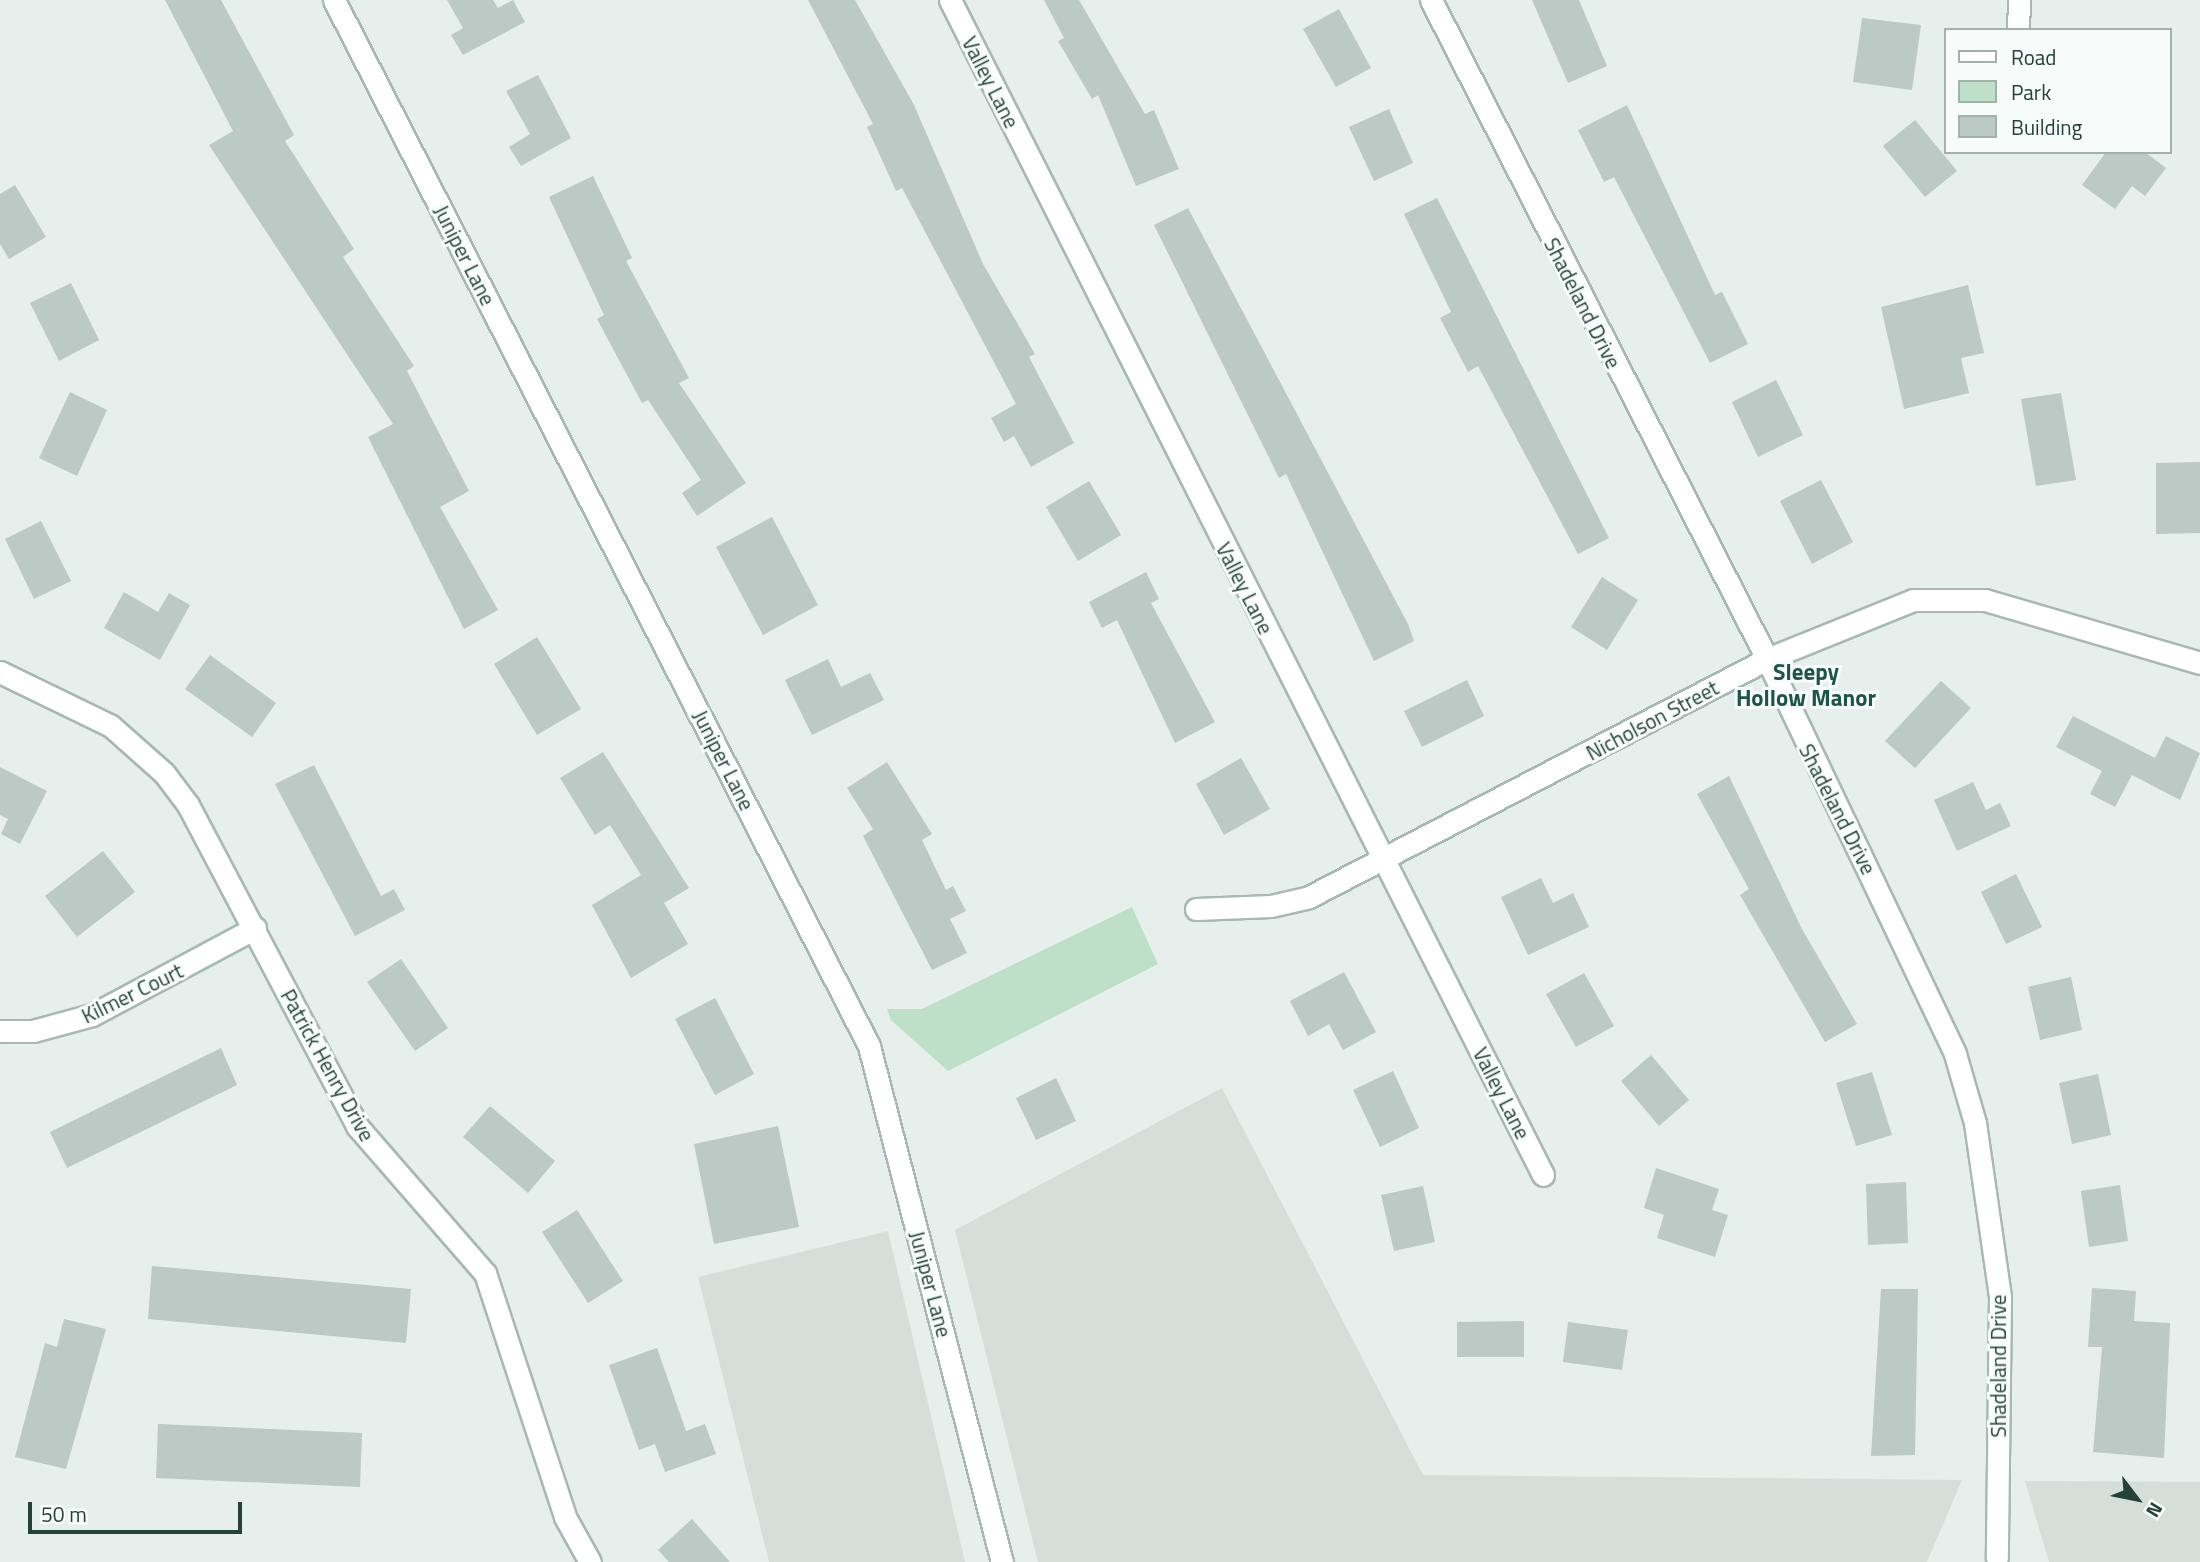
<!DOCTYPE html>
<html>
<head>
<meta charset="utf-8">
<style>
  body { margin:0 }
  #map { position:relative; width:2200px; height:1562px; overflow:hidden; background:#e6efeb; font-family:"Titillium Web",sans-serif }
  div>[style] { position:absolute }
  .built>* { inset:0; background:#d4dfda }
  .green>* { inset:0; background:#bfe0c8 }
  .building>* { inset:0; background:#bbcac4 }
  .roads { filter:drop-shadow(2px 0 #a8b8b2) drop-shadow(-2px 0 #a8b8b2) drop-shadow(0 2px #a8b8b2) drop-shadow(0 -2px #a8b8b2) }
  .minor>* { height:21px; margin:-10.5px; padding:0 10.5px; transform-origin:10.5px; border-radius:10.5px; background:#fff }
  span { translate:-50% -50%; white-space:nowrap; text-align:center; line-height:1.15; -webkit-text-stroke:6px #f7fbf9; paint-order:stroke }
  .street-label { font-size:21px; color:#24423a }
  .neighbourhood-label { font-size:23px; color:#1f5548; font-weight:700 }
  .legend { position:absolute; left:1944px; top:28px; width:228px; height:126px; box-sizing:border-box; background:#f7fbf9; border:2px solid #a3b1ad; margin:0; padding:9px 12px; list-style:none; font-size:21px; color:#24423a }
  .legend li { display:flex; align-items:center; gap:14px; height:35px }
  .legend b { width:35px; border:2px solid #a3b1ad }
  .north { position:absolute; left:2102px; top:1464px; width:70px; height:70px; -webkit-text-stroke:5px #f7fbf9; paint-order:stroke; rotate:122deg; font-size:19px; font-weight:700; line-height:28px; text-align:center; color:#24423a }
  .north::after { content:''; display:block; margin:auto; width:24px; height:32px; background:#24423a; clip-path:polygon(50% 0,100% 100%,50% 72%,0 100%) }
  .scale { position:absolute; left:28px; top:1502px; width:214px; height:32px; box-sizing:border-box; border:4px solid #24423a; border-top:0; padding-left:9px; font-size:21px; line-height:24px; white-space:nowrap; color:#24423a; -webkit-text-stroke:5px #f7fbf9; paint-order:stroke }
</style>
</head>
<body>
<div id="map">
  <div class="built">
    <i style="clip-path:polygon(1222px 1088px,1423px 1475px,1962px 1480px,1927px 1562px,1038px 1562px,955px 1230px)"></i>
    <i style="clip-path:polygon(888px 1231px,965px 1562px,769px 1562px,698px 1277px)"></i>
    <i style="clip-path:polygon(2025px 1481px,2200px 1482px,2200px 1562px,2049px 1562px)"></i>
  </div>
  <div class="green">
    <i style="clip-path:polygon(1132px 907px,1158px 964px,948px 1071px,891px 1020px,887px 1009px,922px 1009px)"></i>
  </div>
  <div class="building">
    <i style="clip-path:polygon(165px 0,221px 0,294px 135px,285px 141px,354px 249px,343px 257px,414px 366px,407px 371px,469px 491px,440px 507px,498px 610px,464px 629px,368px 437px,393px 424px,209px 145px,233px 131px)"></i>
    <i style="clip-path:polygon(447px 0,493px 0,498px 8px,513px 0,525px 22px,463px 55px,451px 35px,463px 28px)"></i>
    <i style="clip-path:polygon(808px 0,855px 0,914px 105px,983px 264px,1035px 354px,1029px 357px,1074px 443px,1031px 467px,1014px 436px,1004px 442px,991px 418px,1016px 404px,902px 188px,896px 191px,867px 127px,873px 124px)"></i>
    <i style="clip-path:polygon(1044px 0,1079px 0,1145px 114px,1154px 110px,1179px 169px,1136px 186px,1098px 95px,1092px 99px,1058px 41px,1064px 38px)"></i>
    <i style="clip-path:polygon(1532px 0,1579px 0,1607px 66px,1568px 83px)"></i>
    <i style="clip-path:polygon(1339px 9px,1371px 68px,1336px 87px,1303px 29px)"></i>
    <i style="clip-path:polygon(1862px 18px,1921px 25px,1912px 90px,1853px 82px)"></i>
    <i style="clip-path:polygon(538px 75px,571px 138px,521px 166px,509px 147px,530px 134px,506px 91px)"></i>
    <i style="clip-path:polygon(1627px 105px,1715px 295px,1722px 292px,1748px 344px,1710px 363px,1614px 177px,1604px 182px,1578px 130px)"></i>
    <i style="clip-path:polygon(1389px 109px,1413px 163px,1374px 181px,1349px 127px)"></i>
    <i style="clip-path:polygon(1915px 120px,1957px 171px,1925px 197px,1883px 146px)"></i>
    <i style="clip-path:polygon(2106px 152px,2145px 152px,2166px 168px,2145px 196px,2132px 186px,2115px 209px,2082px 185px)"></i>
    <i style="clip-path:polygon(593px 176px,632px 258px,626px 261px,689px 378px,679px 383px,746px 483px,697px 516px,682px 493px,701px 480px,648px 400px,642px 403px,597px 319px,604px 315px,549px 197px)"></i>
    <i style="clip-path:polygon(15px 185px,46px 237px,9px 259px,0 244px,0 194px)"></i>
    <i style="clip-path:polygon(1437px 198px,1609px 538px,1578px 554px,1478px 366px,1468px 372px,1440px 318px,1451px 312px,1404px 214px)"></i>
    <i style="clip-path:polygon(1188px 208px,1408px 624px,1414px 641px,1374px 661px,1286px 474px,1279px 478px,1154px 225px)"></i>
    <i style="clip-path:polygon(71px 283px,99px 340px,59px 361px,30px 303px)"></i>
    <i style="clip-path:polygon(1968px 285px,1984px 353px,1961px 358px,1969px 393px,1904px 409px,1881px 307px)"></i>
    <i style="clip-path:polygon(1776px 380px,1803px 435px,1758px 457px,1732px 402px)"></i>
    <i style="clip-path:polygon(70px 392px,107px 410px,77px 476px,39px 458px)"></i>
    <i style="clip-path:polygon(2061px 393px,2076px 480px,2036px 486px,2021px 399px)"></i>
    <i style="clip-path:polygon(2200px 462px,2200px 533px,2156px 534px,2156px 463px)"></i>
    <i style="clip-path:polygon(1821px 480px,1853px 542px,1812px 564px,1780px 501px)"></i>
    <i style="clip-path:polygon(1089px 481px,1121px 535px,1078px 561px,1046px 507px)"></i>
    <i style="clip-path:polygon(772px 517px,818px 605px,763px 635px,716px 547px)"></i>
    <i style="clip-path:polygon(41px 521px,71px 581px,34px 599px,5px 539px)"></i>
    <i style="clip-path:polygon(1146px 572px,1159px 599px,1151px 603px,1215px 722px,1175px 743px,1117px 620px,1102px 628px,1089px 602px)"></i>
    <i style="clip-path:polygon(1602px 577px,1638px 600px,1607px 650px,1571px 627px)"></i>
    <i style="clip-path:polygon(124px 592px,158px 612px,169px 593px,190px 605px,160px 660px,104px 628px)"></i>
    <i style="clip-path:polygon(537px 637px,581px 709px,537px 735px,494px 664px)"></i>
    <i style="clip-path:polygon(210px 655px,276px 703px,252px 737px,185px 689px)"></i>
    <i style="clip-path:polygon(828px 659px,841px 687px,870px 673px,884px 700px,812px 735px,785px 680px)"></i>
    <i style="clip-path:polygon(1467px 680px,1484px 716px,1422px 747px,1404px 711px)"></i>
    <i style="clip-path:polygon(1941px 681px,1971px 708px,1915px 768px,1885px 741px)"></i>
    <i style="clip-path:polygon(2073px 716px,2155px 758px,2166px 736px,2200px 753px,2180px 800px,2132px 775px,2115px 807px,2090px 794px,2102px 771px,2056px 747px)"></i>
    <i style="clip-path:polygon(603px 752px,689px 888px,664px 903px,688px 944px,631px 978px,592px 905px,641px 875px,610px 825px,595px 835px,560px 778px)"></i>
    <i style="clip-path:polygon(1241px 758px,1270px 809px,1224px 835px,1196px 784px)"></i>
    <i style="clip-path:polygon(887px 762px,932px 834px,922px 840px,946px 890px,953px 886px,966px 911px,950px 919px,967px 953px,932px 970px,863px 836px,873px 829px,847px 788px)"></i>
    <i style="clip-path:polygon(314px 765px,381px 896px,394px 889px,405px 910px,355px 936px,275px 784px)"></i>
    <i style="clip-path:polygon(0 767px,47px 791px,20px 844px,1px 834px,8px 819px,0 815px)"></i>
    <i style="clip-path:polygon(1729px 776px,1802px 929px,1857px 1024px,1825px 1042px,1740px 895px,1749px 889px,1697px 794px)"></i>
    <i style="clip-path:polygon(1973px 782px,1986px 810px,2000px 803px,2011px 826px,1957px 851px,1934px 800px)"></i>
    <i style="clip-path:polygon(103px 851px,135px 892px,77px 937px,45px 896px)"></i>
    <i style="clip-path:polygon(2016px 874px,2042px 927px,2006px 944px,1981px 892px)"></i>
    <i style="clip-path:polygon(1541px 878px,1553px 903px,1573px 893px,1589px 927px,1528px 955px,1501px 897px)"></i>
    <i style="clip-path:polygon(401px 959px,448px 1028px,415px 1051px,367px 982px)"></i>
    <i style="clip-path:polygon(1344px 972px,1376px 1032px,1343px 1050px,1329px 1024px,1308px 1036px,1290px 1001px)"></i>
    <i style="clip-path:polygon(1584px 973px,1614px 1026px,1576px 1047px,1546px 994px)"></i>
    <i style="clip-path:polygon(2071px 977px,2082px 1030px,2040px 1040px,2028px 987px)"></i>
    <i style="clip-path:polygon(715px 998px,754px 1074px,715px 1095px,675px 1019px)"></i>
    <i style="clip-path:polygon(221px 1048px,237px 1085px,67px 1168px,50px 1132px)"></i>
    <i style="clip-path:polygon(1651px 1055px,1689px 1100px,1659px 1126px,1621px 1081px)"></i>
    <i style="clip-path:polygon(1393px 1071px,1419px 1128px,1380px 1147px,1353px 1090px)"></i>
    <i style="clip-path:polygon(1872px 1072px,1892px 1135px,1856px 1146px,1836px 1083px)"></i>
    <i style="clip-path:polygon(2098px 1074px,2111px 1135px,2072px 1144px,2059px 1083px)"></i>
    <i style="clip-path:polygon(1056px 1078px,1076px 1121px,1036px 1140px,1016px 1098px)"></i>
    <i style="clip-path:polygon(490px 1106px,555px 1161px,528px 1193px,463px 1137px)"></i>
    <i style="clip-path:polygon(778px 1126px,799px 1227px,714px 1244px,694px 1144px)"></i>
    <i style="clip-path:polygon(1656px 1168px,1719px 1189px,1712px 1210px,1728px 1215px,1715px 1257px,1657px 1238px,1664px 1215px,1644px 1208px)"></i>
    <i style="clip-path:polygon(1906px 1182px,1908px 1243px,1868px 1245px,1866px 1184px)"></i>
    <i style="clip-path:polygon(2120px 1185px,2128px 1241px,2089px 1247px,2081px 1191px)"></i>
    <i style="clip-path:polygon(1423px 1186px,1435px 1242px,1394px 1251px,1381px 1195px)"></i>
    <i style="clip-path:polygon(577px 1210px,623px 1281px,588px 1303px,542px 1232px)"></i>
    <i style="clip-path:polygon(152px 1266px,411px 1289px,406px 1343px,148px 1319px)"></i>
    <i style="clip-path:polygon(2092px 1288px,2136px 1291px,2134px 1321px,2170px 1323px,2164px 1458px,2093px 1452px,2102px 1347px,2088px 1347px)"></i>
    <i style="clip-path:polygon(1881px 1289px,1918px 1289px,1915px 1455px,1871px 1456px)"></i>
    <i style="clip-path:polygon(64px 1319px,106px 1329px,66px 1469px,15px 1457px,45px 1343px,57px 1347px)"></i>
    <i style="clip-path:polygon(1524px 1321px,1524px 1357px,1457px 1357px,1457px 1322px)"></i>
    <i style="clip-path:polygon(1568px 1322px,1628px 1330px,1622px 1370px,1563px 1362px)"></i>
    <i style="clip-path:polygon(657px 1348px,686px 1431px,705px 1424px,716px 1454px,665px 1472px,655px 1444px,639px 1450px,609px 1365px)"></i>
    <i style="clip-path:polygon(158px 1424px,362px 1433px,360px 1487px,156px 1478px)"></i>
    <i style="clip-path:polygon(692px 1519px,730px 1562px,669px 1562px,658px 1550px)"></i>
  </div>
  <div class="roads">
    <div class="minor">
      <i style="left:334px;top:0;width:1175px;rotate:62.91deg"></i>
      <i style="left:869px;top:1046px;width:533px;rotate:75.55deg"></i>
      <i style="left:950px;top:0;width:1316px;rotate:63.22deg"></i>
      <i style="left:1431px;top:0;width:740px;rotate:62.98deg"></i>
      <i style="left:1767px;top:659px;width:437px;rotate:64.5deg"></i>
      <i style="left:1955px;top:1054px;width:72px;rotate:73.8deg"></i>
      <i style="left:1975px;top:1123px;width:176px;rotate:81.8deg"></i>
      <i style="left:2000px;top:1297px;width:261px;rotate:90.7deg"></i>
      <i style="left:2018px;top:30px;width:30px;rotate:-88deg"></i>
      <i style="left:0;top:672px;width:123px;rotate:25.9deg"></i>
      <i style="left:111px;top:726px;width:71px;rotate:41.6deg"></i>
      <i style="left:164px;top:773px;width:40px;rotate:53deg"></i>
      <i style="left:188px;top:805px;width:363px;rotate:62.2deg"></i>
      <i style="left:357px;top:1126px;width:195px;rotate:49deg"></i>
      <i style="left:485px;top:1273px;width:257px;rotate:71.8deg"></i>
      <i style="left:565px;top:1517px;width:51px;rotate:60.9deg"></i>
      <i style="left:1196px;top:909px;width:75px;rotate:-2.3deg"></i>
      <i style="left:1271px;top:906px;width:39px;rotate:-13deg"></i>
      <i style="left:1309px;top:897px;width:516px;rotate:-27.46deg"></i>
      <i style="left:1767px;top:659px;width:157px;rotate:-22deg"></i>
      <i style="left:1913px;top:600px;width:72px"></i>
      <i style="left:1985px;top:600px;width:224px;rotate:16.3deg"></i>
      <i style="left:0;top:1031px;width:33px"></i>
      <i style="left:33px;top:1031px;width:61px;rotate:-15.2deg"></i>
      <i style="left:92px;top:1015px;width:185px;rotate:-28.1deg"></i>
    </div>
  </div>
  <div class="street-label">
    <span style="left:991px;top:82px;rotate:63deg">Valley Lane</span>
    <span style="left:465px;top:255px;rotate:63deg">Juniper Lane</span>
    <span style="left:1583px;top:303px;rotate:63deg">Shadeland Drive</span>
    <span style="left:1245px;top:588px;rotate:63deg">Valley Lane</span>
    <span style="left:1652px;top:720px;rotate:-28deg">Nicholson Street</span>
    <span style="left:724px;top:760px;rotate:63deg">Juniper Lane</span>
    <span style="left:1838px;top:809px;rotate:63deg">Shadeland Drive</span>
    <span style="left:132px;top:993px;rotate:-26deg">Kilmer Court</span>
    <span style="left:328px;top:1065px;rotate:61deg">Patrick Henry Drive</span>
    <span style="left:1502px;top:1093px;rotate:63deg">Valley Lane</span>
    <span style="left:931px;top:1284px;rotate:75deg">Juniper Lane</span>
    <span style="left:1998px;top:1366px;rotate:-90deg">Shadeland Drive</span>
  </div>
  <div class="neighbourhood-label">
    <span style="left:1806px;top:685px">Sleepy<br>Hollow Manor</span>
  </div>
  <ul class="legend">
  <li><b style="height:9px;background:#fff"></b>Road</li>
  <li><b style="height:19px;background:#bfe0c8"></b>Park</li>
  <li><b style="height:19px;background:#bbcac4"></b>Building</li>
  </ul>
  <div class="north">N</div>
  <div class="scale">50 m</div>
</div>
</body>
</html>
